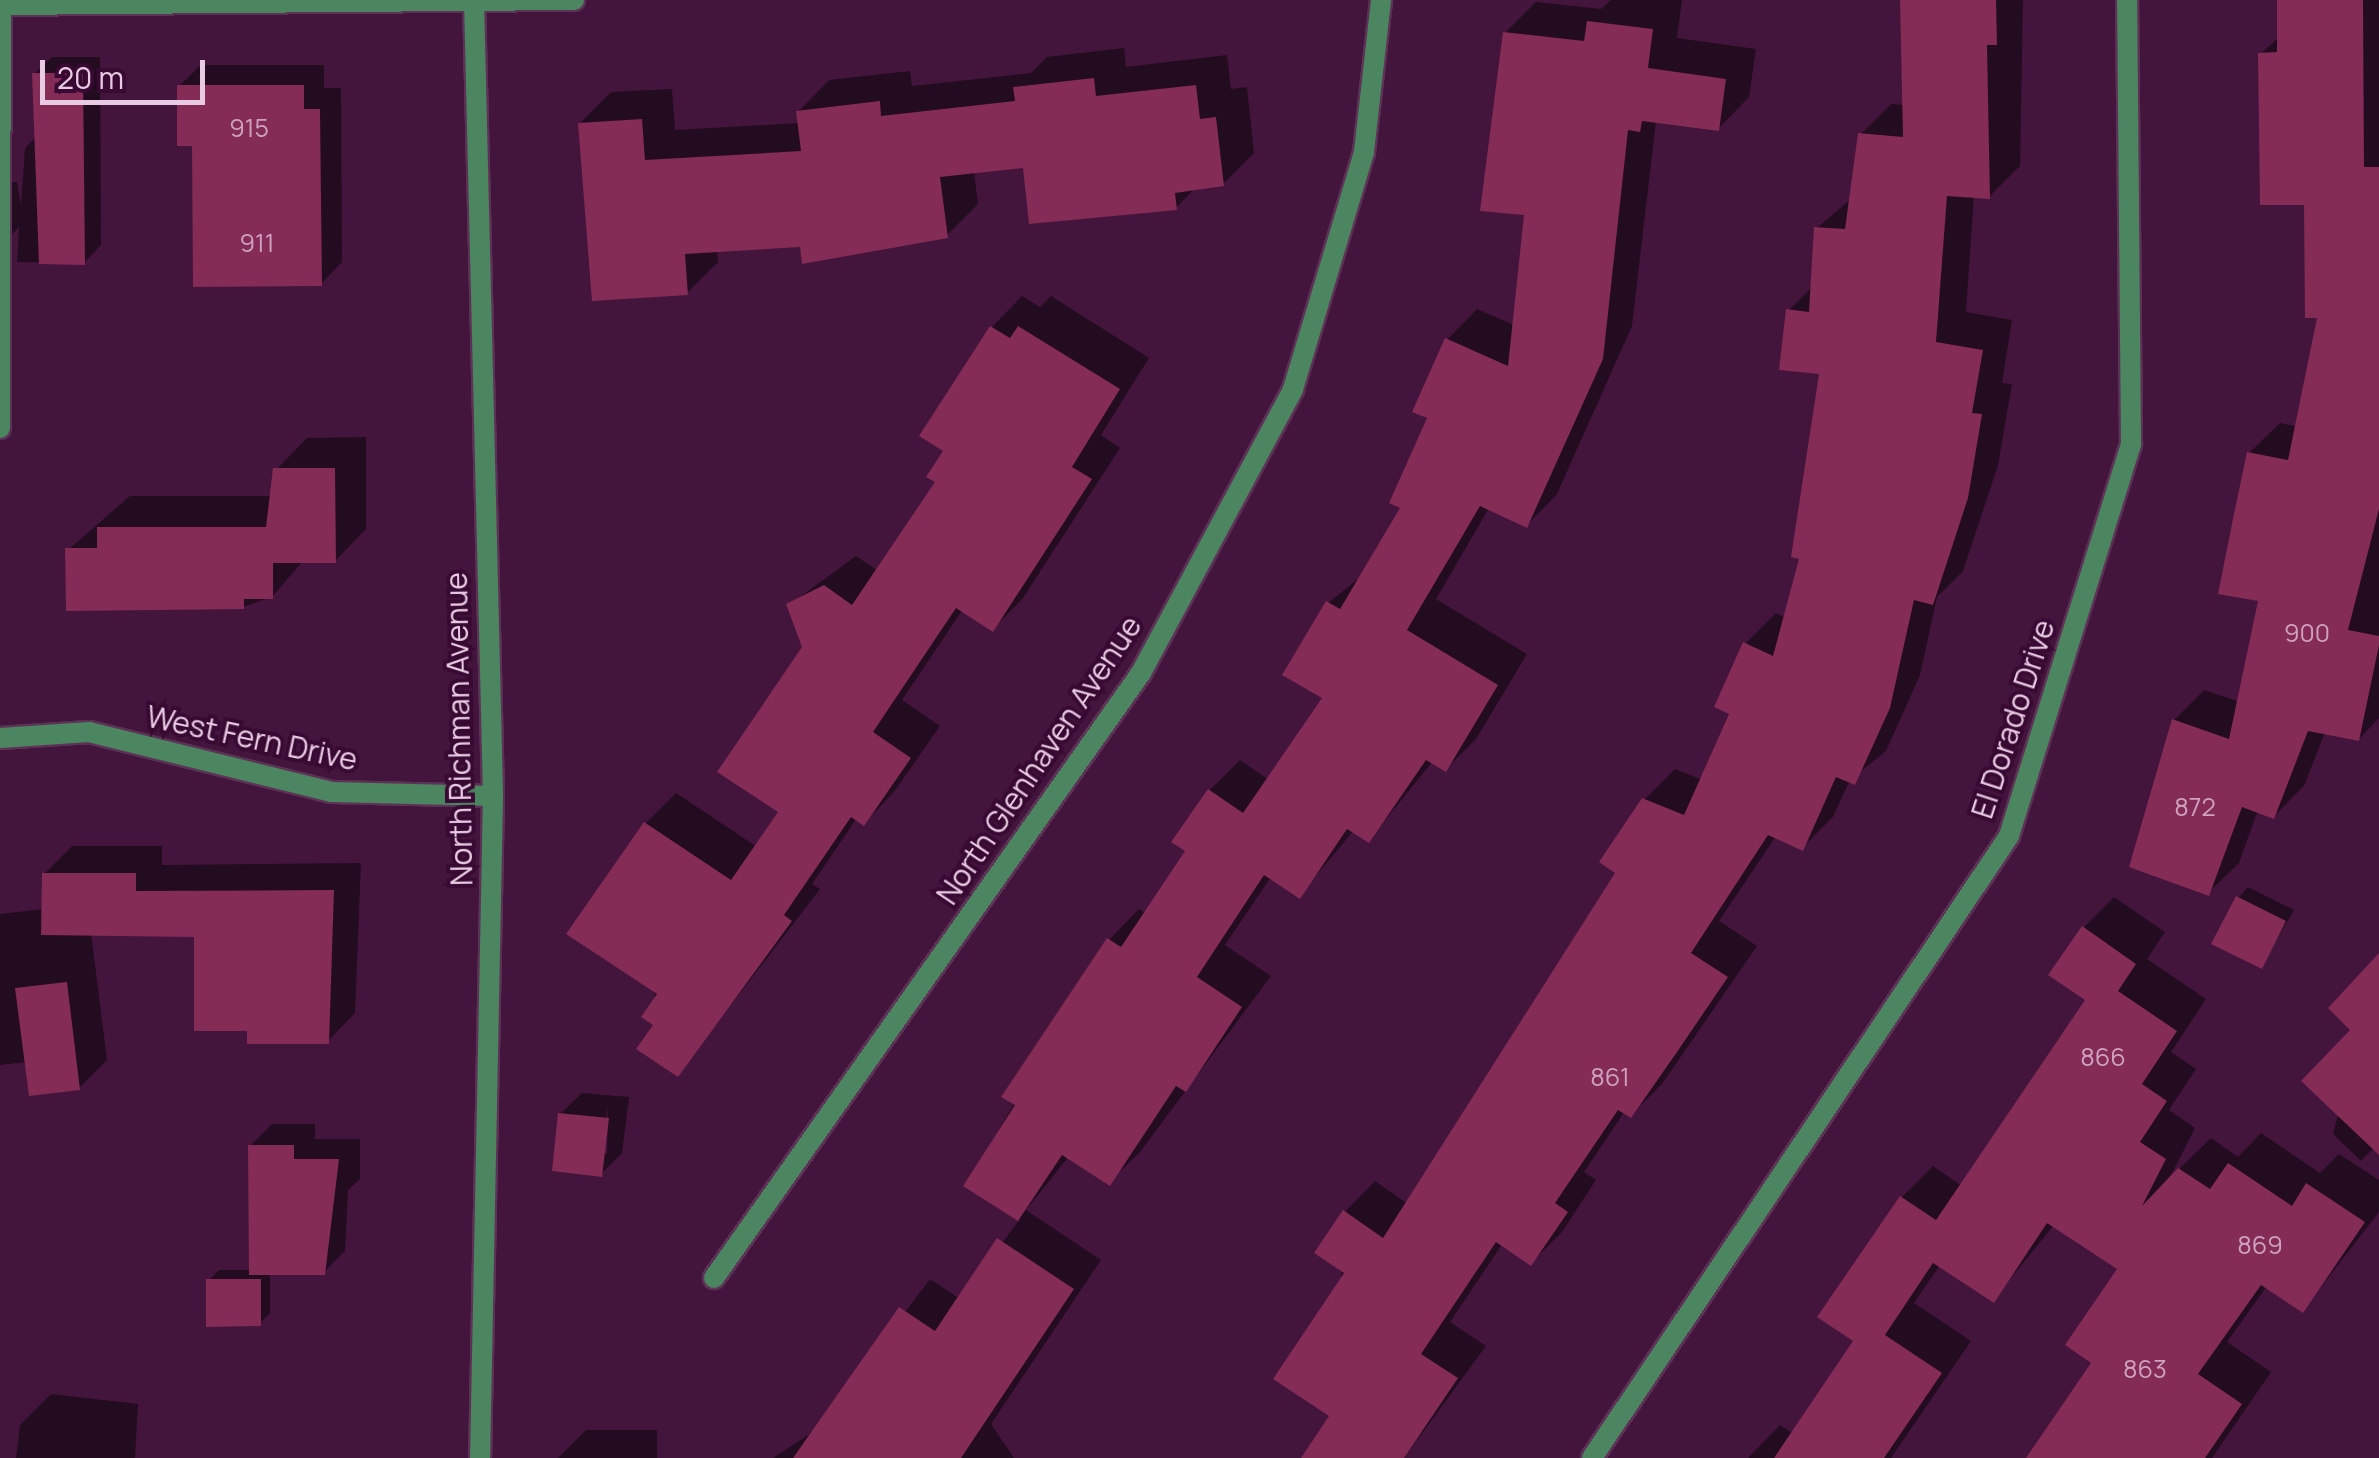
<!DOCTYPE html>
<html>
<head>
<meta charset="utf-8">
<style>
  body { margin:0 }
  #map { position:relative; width:2379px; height:1458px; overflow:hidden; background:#43153c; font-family:Manrope,sans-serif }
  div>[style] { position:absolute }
  .shadow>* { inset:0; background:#0007 }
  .building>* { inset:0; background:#842b56 }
  .roads { filter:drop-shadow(2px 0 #5d3257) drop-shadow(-2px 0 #5d3257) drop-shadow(0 2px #5d3257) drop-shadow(0 -2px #5d3257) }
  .service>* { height:20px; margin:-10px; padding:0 10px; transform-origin:10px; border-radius:10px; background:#4c8660 }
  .minor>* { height:20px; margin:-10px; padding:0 10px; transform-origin:10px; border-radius:10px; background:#4c8660 }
  .tertiary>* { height:20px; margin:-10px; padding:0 10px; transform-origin:10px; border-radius:10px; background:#4c8660 }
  span { translate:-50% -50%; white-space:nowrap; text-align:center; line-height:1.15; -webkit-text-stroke:8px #380932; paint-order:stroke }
  .number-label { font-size:25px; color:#cfa3bf }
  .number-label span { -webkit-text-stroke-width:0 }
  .street-label { font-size:30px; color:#e8cbe2 }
  .scale { position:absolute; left:40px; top:60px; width:165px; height:45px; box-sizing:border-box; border:5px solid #e8cbe2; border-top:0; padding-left:12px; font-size:30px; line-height:35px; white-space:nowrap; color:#e8cbe2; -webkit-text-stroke:8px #380932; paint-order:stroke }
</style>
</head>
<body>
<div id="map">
  <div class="shadow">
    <i style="clip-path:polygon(1611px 0,1682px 0,1677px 38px,1756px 49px,1749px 97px,1719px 128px,1656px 121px,1632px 326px,1557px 494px,1527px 525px,1489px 508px,1436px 599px,1527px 654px,1476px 739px,1446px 769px,1433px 761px,1369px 840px,1354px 830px,1299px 896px,1271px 877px,1225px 945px,1271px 976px,1140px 1152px,1109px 1182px,1069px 1156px,1026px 1210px,1101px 1260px,991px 1424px,1014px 1458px,773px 1458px,816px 1430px,930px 1279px,960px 1299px,1020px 1219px,967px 1185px,1109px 940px,1139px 909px,1146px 914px,1189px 850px,1210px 790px,1240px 760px,1269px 780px,1325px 698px,1328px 603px,1363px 575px,1404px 507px,1447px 340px,1477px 309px,1514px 325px,1526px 213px,1505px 33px,1536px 2px,1601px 9px)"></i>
    <i style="clip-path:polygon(1903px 0,2023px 0,2020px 166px,1990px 196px,1974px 195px,1966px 312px,2012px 320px,2002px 383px,2012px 384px,1998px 465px,1963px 571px,1937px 597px,1920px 675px,1886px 751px,1850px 780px,1833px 817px,1802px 848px,1776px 836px,1719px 921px,1757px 946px,1662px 1084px,1631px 1115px,1625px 1111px,1584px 1172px,1596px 1180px,1562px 1232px,1531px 1263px,1503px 1243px,1450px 1322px,1486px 1346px,1404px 1458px,1304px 1458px,1333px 1415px,1345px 1212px,1375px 1181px,1408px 1204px,1619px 872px,1644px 800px,1675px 769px,1703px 780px,1733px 713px,1745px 644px,1776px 613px,1786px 618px,1802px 557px,1822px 372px,1789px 310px,1813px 286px,1817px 228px,1852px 198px,1860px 135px,1891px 104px,1905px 105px)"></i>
    <i style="clip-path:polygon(2279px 0,2379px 0,2379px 718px,2359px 739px,2325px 732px,2304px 786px,2274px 816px,2258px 810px,2239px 863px,2208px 893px,2174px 720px,2204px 690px,2240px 702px,2261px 599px,2249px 453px,2280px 423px,2298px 427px,2320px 316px,2306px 203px,2261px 54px,2280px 36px)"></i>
    <i style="clip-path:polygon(1124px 48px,1126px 67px,1227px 55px,1231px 89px,1247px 87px,1254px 153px,1223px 184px,1196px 187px,1176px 208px,1025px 165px,974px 171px,978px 204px,947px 235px,717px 249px,718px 262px,687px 293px,580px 123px,611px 92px,672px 89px,675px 130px,800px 123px,798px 112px,829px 80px,910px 71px,912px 86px,1031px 73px,1047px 57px)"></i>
    <i style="clip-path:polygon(52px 57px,100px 57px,101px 245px,84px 263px,17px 262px,19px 227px,0 247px,0 182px,17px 182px,21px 205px,25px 148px,35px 138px,34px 74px)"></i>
    <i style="clip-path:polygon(201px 65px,324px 65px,324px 88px,341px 88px,342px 262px,321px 284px,194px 144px,179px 86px)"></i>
    <i style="clip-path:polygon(1022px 296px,1040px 307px,1051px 296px,1149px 358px,1101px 435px,1120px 448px,1023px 598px,993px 629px,963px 609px,902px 700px,940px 726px,894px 792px,864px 823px,857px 818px,812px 884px,820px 889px,678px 1074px,656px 1024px,646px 823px,676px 793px,757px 847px,782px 812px,805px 648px,789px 605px,856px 556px,878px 571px,939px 482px,946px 450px,923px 435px,992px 327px)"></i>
    <i style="clip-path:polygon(366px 437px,366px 529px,335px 561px,303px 561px,272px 597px,243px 607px,68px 550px,130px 496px,272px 496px,276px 470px,307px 438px)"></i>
    <i style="clip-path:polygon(72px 846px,162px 846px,162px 865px,361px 863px,355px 1013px,328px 1041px,250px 1028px,196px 934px,91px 933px,107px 1060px,79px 1088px,27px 1062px,0 1065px,0 914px,44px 909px,44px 874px)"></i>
    <i style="clip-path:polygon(2248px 887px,2294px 910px,2261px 966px,2238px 898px)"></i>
    <i style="clip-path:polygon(2114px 897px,2165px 932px,2147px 959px,2206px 999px,2171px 1052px,2196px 1069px,2169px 1110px,2195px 1128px,2169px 1179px,2211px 1138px,2238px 1157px,2261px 1133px,2320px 1173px,2339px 1154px,2379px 1180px,2379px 1212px,2303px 1310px,2267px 1286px,2227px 1342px,2271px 1372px,2212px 1458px,2029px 1458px,2095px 1362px,2121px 1268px,2054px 1225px,1993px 1300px,1940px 1265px,1914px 1303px,1971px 1341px,1891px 1458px,1748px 1458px,1780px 1425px,1794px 1434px,1856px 1340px,1854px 1267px,1902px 1197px,1933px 1166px,1962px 1186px,2089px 999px,2083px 928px)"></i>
    <i style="clip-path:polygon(2379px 957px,2379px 1143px,2361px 1161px,2333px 1134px)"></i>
    <i style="clip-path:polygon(evenodd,582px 1093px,629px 1097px,622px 1153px,601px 1174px,560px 1114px,582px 1093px,608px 1105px,607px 1154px,602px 1154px,608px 1105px)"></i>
    <i style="clip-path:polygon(272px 1124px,315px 1124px,315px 1139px,360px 1139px,360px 1179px,348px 1190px,345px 1251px,324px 1272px,270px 1272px,270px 1313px,260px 1323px,209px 1280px,219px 1270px,251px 1270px,250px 1146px)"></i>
    <i style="clip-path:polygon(51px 1394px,138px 1404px,135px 1458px,16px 1458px,20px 1425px)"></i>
    <i style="clip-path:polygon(586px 1430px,657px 1430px,657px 1458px,558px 1458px)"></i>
  </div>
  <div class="building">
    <i style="clip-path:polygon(1900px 0,1996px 0,1997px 45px,1987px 45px,1990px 199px,1947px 196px,1936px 342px,1983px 350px,1972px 413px,1982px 414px,1968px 498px,1933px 605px,1914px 600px,1890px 708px,1855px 785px,1836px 777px,1803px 851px,1768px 835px,1691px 953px,1728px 977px,1677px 1052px,1631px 1118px,1618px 1110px,1555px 1203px,1568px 1212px,1531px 1266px,1496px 1242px,1421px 1354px,1458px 1378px,1404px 1458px,1301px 1458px,1329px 1416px,1273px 1379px,1344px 1273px,1314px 1253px,1343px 1210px,1383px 1238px,1615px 873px,1599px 862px,1642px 798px,1684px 815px,1729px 714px,1714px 707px,1743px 642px,1773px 656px,1799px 559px,1791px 557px,1819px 374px,1779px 370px,1786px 309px,1809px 312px,1814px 227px,1845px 229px,1858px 133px,1903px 137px)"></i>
    <i style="clip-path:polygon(2277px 0,2363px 0,2364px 167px,2379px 167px,2379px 509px,2348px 630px,2379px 636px,2379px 645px,2359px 741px,2308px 731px,2274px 819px,2242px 807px,2209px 896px,2129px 867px,2172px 719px,2229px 739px,2258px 601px,2218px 594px,2234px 514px,2247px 452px,2288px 460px,2317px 318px,2305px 318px,2304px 205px,2260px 205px,2258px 53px,2277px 52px)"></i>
    <i style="clip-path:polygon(1587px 21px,1653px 29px,1648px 68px,1726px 79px,1719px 131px,1642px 121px,1640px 132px,1628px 130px,1603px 359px,1527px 528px,1480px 506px,1407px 630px,1498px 685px,1446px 772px,1426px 760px,1369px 843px,1347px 829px,1300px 899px,1264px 875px,1197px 977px,1242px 1007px,1186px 1092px,1176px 1086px,1110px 1186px,1062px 1155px,1018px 1221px,963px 1186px,1015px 1105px,1001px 1097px,1107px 938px,1121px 947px,1185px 851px,1171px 842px,1208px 789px,1243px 813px,1322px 698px,1282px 675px,1326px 601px,1340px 609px,1400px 508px,1389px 503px,1427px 418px,1412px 412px,1445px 338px,1508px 366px,1524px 215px,1480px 211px,1503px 32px,1584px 41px)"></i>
    <i style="clip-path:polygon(32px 73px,83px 73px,85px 265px,39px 264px)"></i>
    <i style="clip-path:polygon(1094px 78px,1096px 96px,1196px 85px,1200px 119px,1216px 117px,1224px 186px,1175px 193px,1177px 210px,1029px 224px,1023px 168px,940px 177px,948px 238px,802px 264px,800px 247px,685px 254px,688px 295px,592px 301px,578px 123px,642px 119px,645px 160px,801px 151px,796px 111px,880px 101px,881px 116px,1015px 101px,1013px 87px)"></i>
    <i style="clip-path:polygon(177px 85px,304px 85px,304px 109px,320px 109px,322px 286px,193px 287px,192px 146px,177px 146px)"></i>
    <i style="clip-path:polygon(990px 326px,1010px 338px,1018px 326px,1120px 389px,1072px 467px,1092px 479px,993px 632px,956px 608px,873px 732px,911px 758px,864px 826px,851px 817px,784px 915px,792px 921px,678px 1077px,636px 1049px,653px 1025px,641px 1017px,657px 994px,566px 934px,644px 822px,731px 880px,778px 812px,717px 772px,802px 647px,786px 604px,824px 585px,852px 605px,935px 482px,926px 477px,943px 451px,919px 436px)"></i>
    <i style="clip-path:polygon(273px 468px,335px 468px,336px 563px,273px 563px,273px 599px,244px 599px,244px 609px,66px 611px,65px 548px,97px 548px,97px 527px,266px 527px)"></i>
    <i style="clip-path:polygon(42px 873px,136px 873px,136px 891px,334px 890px,329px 1044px,247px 1044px,247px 1031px,194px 1031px,194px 937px,41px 935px)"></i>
    <i style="clip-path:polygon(2236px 896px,2286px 921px,2262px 969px,2211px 944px)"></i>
    <i style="clip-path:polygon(2082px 926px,2136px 964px,2118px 991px,2177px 1031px,2142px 1084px,2167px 1101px,2140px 1142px,2166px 1159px,2142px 1206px,2178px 1168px,2210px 1189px,2228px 1163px,2292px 1206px,2306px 1183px,2365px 1222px,2303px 1313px,2261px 1285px,2198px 1374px,2242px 1404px,2205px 1458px,2026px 1458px,2091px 1363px,2065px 1345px,2117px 1269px,2047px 1223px,1994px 1303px,1933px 1263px,1885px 1335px,1942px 1373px,1884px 1458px,1774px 1458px,1853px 1341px,1817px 1317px,1852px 1266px,1900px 1196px,1936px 1220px,2085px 1000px,2048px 975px)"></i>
    <i style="clip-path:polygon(2379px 953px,2379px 1155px,2301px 1081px,2350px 1030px,2328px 1008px)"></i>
    <i style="clip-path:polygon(67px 982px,80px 1090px,29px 1096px,15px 988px)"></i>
    <i style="clip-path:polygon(558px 1113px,609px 1118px,602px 1177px,552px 1171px)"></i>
    <i style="clip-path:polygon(248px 1145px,294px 1145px,294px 1159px,339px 1159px,325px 1275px,249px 1275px)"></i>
    <i style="clip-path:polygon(997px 1238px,1074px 1289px,961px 1458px,793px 1458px,899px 1307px,935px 1331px)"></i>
    <i style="clip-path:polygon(206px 1279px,261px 1279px,261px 1326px,206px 1327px)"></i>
  </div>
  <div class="roads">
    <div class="service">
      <i style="left:0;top:428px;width:423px;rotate:-89.9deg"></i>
    </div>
    <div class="minor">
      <i style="left:0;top:5px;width:574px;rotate:-0.5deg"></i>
      <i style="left:0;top:738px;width:89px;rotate:-3.9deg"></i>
      <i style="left:89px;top:732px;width:250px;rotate:13.9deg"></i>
      <i style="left:332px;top:792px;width:161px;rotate:1.4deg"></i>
      <i style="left:714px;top:1278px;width:741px;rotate:-54.79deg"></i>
      <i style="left:1141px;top:673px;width:322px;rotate:-61.8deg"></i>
      <i style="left:1293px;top:389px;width:247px;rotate:-73.3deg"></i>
      <i style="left:1364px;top:152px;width:153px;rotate:-83.6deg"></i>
      <i style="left:1592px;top:1458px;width:749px;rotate:-56.16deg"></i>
      <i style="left:2009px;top:836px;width:411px;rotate:-72.7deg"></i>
      <i style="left:2131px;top:444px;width:444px;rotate:-90.5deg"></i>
    </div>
    <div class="tertiary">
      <i style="left:474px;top:0;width:796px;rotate:88.63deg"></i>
      <i style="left:493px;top:796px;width:662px;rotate:91.12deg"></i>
    </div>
  </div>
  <div class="number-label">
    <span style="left:249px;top:128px">915</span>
    <span style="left:257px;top:243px">911</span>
    <span style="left:2307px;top:633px">900</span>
    <span style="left:2195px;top:807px">872</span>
    <span style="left:2103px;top:1057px">866</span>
    <span style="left:1610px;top:1077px">861</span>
    <span style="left:2260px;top:1245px">869</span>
    <span style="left:2145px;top:1369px">863</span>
  </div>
  <div class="street-label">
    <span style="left:2013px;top:719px;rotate:-72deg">El Dorado Drive</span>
    <span style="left:459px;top:729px;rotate:-91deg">North Richman Avenue</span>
    <span style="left:252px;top:738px;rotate:12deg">West Fern Drive</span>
    <span style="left:1039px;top:760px;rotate:-56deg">North Glenhaven Avenue</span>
  </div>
  <div class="scale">20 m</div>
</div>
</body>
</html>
